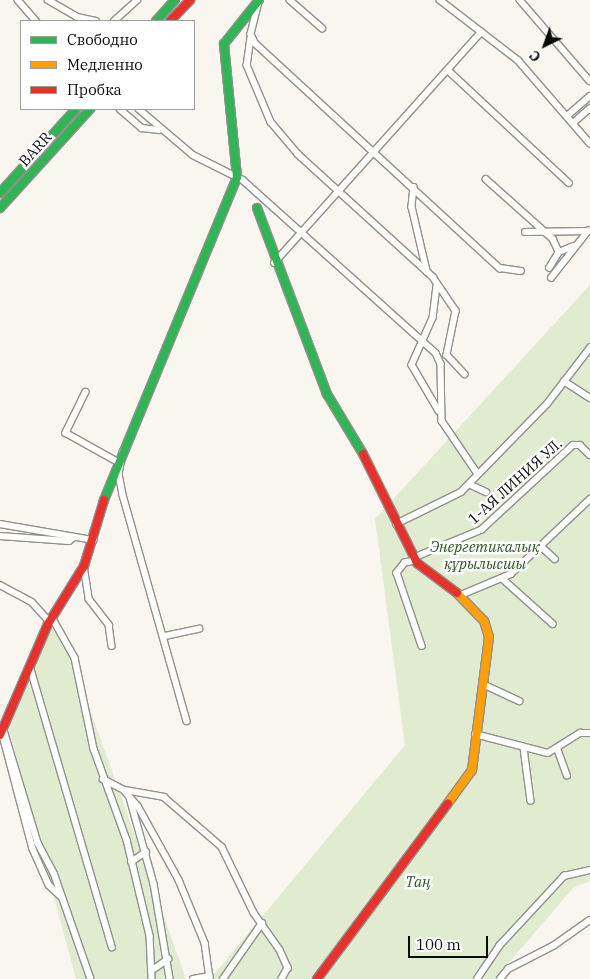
<!DOCTYPE html>
<html>
<head>
<meta charset="utf-8">
<style>
  body { margin:0 }
  #map { position:relative; width:590px; height:979px; overflow:hidden; background:#f8f6ee; font-family:"IBM Plex Serif",serif }
  div>[style] { position:absolute }
  .green>* { inset:0; background:#e0ebd0 }
  .roads { filter:drop-shadow(1px 0 #91908d) drop-shadow(-1px 0 #91908d) drop-shadow(0 1px #91908d) drop-shadow(0 -1px #91908d) }
  .street>* { height:5.5px; margin:-2.75px; padding:0 2.75px; transform-origin:2.75px; border-radius:2.75px; background:#fefefc }
  .fast>* { height:8px; margin:-4px; padding:0 4px; transform-origin:4px; border-radius:4px; background:#30b455 }
  .slow>* { height:8px; margin:-4px; padding:0 4px; transform-origin:4px; border-radius:4px; background:#ff9f0a }
  .jam>* { height:8px; margin:-4px; padding:0 4px; transform-origin:4px; border-radius:4px; background:#e5322d }
  span { translate:-50% -50%; white-space:nowrap; text-align:center; line-height:1.15; -webkit-text-stroke:5px #fff; paint-order:stroke }
  .street-label { font-size:15px; color:#0a0a0a }
  .park-label { font-size:15px; color:#2d5823; font-style:italic }
  .legend { position:absolute; left:20px; top:20px; width:175px; height:90px; box-sizing:border-box; background:#fff; border:1px solid #9d9d9d; margin:0; padding:6px 9px; list-style:none; font-size:15px; color:#0a0a0a }
  .legend li { display:flex; align-items:center; gap:10px; height:25px }
  .legend b { width:25px; border:1px solid #9d9d9d }
  .north { position:absolute; left:520px; top:20px; width:50px; height:50px; -webkit-text-stroke:4px #fff; paint-order:stroke; rotate:222deg; font-size:14px; font-weight:700; line-height:20px; text-align:center; color:#0a0a0a }
  .north::after { content:''; display:block; margin:auto; width:18px; height:22px; background:#0a0a0a; clip-path:polygon(50% 0,100% 100%,50% 72%,0 100%) }
  .scale { position:absolute; left:408px; top:936px; width:80px; height:22px; box-sizing:border-box; border:2px solid #0a0a0a; border-top:0; padding-left:6px; font-size:15px; line-height:18px; white-space:nowrap; color:#0a0a0a; -webkit-text-stroke:4px #fff; paint-order:stroke }
</style>
</head>
<body>
<div id="map">
  <div class="green">
    <i style="clip-path:polygon(590px 285px,590px 881px,574px 887px,495px 979px,210px 979px,405px 745px,375px 519px)"></i>
    <i style="clip-path:polygon(55px 611px,186px 979px,76px 979px,6px 718px)"></i>
  </div>
  <div class="roads">
    <div class="street">
      <i style="left:18px;top:0;width:28px;rotate:49deg"></i>
      <i style="left:48px;top:0;width:34px;rotate:30deg"></i>
      <i style="left:77px;top:17px;width:19px;rotate:12deg"></i>
      <i style="left:290px;top:0;width:43px;rotate:41.2deg"></i>
      <i style="left:440px;top:0;width:98px;rotate:37.6deg"></i>
      <i style="left:518px;top:60px;width:110px;rotate:49.1deg"></i>
      <i style="left:520px;top:0;width:107px;rotate:49.2deg"></i>
      <i style="left:259px;top:2px;width:33px;rotate:104deg"></i>
      <i style="left:251px;top:34px;width:10px;rotate:66deg"></i>
      <i style="left:255px;top:43px;width:333px;rotate:42.6deg"></i>
      <i style="left:500px;top:268px;width:21px;rotate:8deg"></i>
      <i style="left:114px;top:21px;width:31px;rotate:-42deg"></i>
      <i style="left:251px;top:38px;width:27px;rotate:98deg"></i>
      <i style="left:247px;top:65px;width:62px;rotate:67.2deg"></i>
      <i style="left:271px;top:122px;width:42px;rotate:49.8deg"></i>
      <i style="left:298px;top:154px;width:183px;rotate:42.3deg"></i>
      <i style="left:433px;top:277px;width:41px;rotate:55.9deg"></i>
      <i style="left:456px;top:311px;width:45px;rotate:101.6deg"></i>
      <i style="left:447px;top:355px;width:26px;rotate:47deg"></i>
      <i style="left:449px;top:71px;width:164px;rotate:43deg"></i>
      <i style="left:120px;top:109px;width:29px;rotate:41deg"></i>
      <i style="left:142px;top:128px;width:17px;rotate:7deg"></i>
      <i style="left:139px;top:109px;width:71px;rotate:40.4deg"></i>
      <i style="left:193px;top:155px;width:56px;rotate:26.6deg"></i>
      <i style="left:243px;top:180px;width:259px;rotate:41.9deg"></i>
      <i style="left:436px;top:353px;width:12px;rotate:66deg"></i>
      <i style="left:441px;top:364px;width:57px;rotate:89deg"></i>
      <i style="left:442px;top:421px;width:64px;rotate:55.8deg"></i>
      <i style="left:567px;top:116px;width:30px;rotate:-41deg"></i>
      <i style="left:573px;top:123px;width:23px;rotate:-41deg"></i>
      <i style="left:486px;top:179px;width:90px;rotate:41.8deg"></i>
      <i style="left:553px;top:239px;width:14px;rotate:65deg"></i>
      <i style="left:559px;top:252px;width:16px;rotate:-22deg"></i>
      <i style="left:414px;top:187px;width:20px;rotate:96deg"></i>
      <i style="left:412px;top:207px;width:66px;rotate:76.8deg"></i>
      <i style="left:525px;top:232px;width:65px;rotate:-0.9deg"></i>
      <i style="left:274px;top:263px;width:310px;rotate:-48.1deg"></i>
      <i style="left:549px;top:268px;width:19px;rotate:-58deg"></i>
      <i style="left:551px;top:278px;width:60px;rotate:-51.8deg"></i>
      <i style="left:437px;top:286px;width:32px;rotate:97deg"></i>
      <i style="left:433px;top:318px;width:51px;rotate:114.1deg"></i>
      <i style="left:412px;top:365px;width:53px;rotate:59.6deg"></i>
      <i style="left:564px;top:381px;width:31px;rotate:33deg"></i>
      <i style="left:86px;top:392px;width:46px;rotate:116deg"></i>
      <i style="left:66px;top:433px;width:60px;rotate:29.1deg"></i>
      <i style="left:123px;top:452px;width:22px;rotate:100deg"></i>
      <i style="left:119px;top:474px;width:21px;rotate:79deg"></i>
      <i style="left:123px;top:495px;width:235px;rotate:74.2deg"></i>
      <i style="left:469px;top:484px;width:19px;rotate:25deg"></i>
      <i style="left:0;top:524px;width:95px;rotate:9.7deg"></i>
      <i style="left:396px;top:524px;width:72px;rotate:-26.2deg"></i>
      <i style="left:461px;top:492px;width:123px;rotate:-45.7deg"></i>
      <i style="left:547px;top:404px;width:71px;rotate:-52.5deg"></i>
      <i style="left:0;top:536px;width:69px;rotate:4.1deg"></i>
      <i style="left:69px;top:541px;width:6px;rotate:-39deg"></i>
      <i style="left:541px;top:546px;width:19px;rotate:43deg"></i>
      <i style="left:413px;top:558px;width:74px;rotate:-22.4deg"></i>
      <i style="left:481px;top:530px;width:125px;rotate:-42.7deg"></i>
      <i style="left:573px;top:445px;width:7px"></i>
      <i style="left:580px;top:445px;width:14px;rotate:45deg"></i>
      <i style="left:415px;top:561px;width:10px;rotate:169deg"></i>
      <i style="left:405px;top:563px;width:13px;rotate:129deg"></i>
      <i style="left:397px;top:573px;width:77px;rotate:71.1deg"></i>
      <i style="left:84px;top:566px;width:33px;rotate:81deg"></i>
      <i style="left:89px;top:599px;width:33px;rotate:52deg"></i>
      <i style="left:109px;top:625px;width:21px;rotate:82deg"></i>
      <i style="left:503px;top:579px;width:67px;rotate:42deg"></i>
      <i style="left:0;top:585px;width:36px;rotate:28deg"></i>
      <i style="left:32px;top:602px;width:27px;rotate:48deg"></i>
      <i style="left:461px;top:595px;width:54px;rotate:-22.8deg"></i>
      <i style="left:511px;top:574px;width:109px;rotate:-43.5deg"></i>
      <i style="left:52px;top:617px;width:47px;rotate:60.7deg"></i>
      <i style="left:75px;top:658px;width:93px;rotate:78.2deg"></i>
      <i style="left:94px;top:749px;width:97px;rotate:70.1deg"></i>
      <i style="left:127px;top:840px;width:99px;rotate:76.5deg"></i>
      <i style="left:150px;top:936px;width:43px;rotate:87.3deg"></i>
      <i style="left:165px;top:636px;width:35px;rotate:-12deg"></i>
      <i style="left:30px;top:666px;width:293px;rotate:73.7deg"></i>
      <i style="left:485px;top:685px;width:38px;rotate:25deg"></i>
      <i style="left:3px;top:727px;width:121px;rotate:73.2deg"></i>
      <i style="left:38px;top:843px;width:34px;rotate:62deg"></i>
      <i style="left:54px;top:873px;width:112px;rotate:70.8deg"></i>
      <i style="left:2px;top:732px;width:121px;rotate:75.2deg"></i>
      <i style="left:33px;top:849px;width:39px;rotate:66deg"></i>
      <i style="left:49px;top:885px;width:16px;rotate:43deg"></i>
      <i style="left:475px;top:734px;width:75px;rotate:14.6deg"></i>
      <i style="left:548px;top:753px;width:38px;rotate:-32deg"></i>
      <i style="left:580px;top:733px;width:10px"></i>
      <i style="left:524px;top:748px;width:53px;rotate:82.5deg"></i>
      <i style="left:558px;top:750px;width:27px;rotate:70deg"></i>
      <i style="left:103px;top:779px;width:25px;rotate:27deg"></i>
      <i style="left:125px;top:790px;width:40px;rotate:10deg"></i>
      <i style="left:164px;top:797px;width:77px;rotate:40.8deg"></i>
      <i style="left:222px;top:847px;width:73px;rotate:64.1deg"></i>
      <i style="left:254px;top:913px;width:45px;rotate:54.9deg"></i>
      <i style="left:280px;top:950px;width:20px;rotate:66deg"></i>
      <i style="left:288px;top:968px;width:13px;rotate:119deg"></i>
      <i style="left:124px;top:790px;width:21px;rotate:49deg"></i>
      <i style="left:138px;top:806px;width:85px;rotate:61deg"></i>
      <i style="left:179px;top:880px;width:68px;rotate:67.6deg"></i>
      <i style="left:205px;top:943px;width:36px;rotate:82deg"></i>
      <i style="left:130px;top:798px;width:89px;rotate:74.4deg"></i>
      <i style="left:154px;top:884px;width:96px;rotate:80.4deg"></i>
      <i style="left:131px;top:862px;width:18px;rotate:-34deg"></i>
      <i style="left:151px;top:971px;width:21px;rotate:-35deg"></i>
      <i style="left:193px;top:979px;width:17px;rotate:-10deg"></i>
      <i style="left:223px;top:979px;width:68px;rotate:-55.1deg"></i>
      <i style="left:477px;top:979px;width:40px;rotate:-56deg"></i>
      <i style="left:499px;top:946px;width:96px;rotate:-47.1deg"></i>
      <i style="left:564px;top:876px;width:27px;rotate:-13deg"></i>
      <i style="left:500px;top:979px;width:13px;rotate:-51deg"></i>
      <i style="left:508px;top:969px;width:51px;rotate:-27.1deg"></i>
      <i style="left:553px;top:946px;width:45px;rotate:-35.1deg"></i>
    </div>
    <div class="fast">
      <i style="left:156px;top:21px;width:28px;rotate:-48deg"></i>
      <i style="left:0;top:193px;width:113px;rotate:-47.9deg"></i>
      <i style="left:0;top:208px;width:134px;rotate:-47.7deg"></i>
      <i style="left:257px;top:208px;width:199px;rotate:69.4deg"></i>
      <i style="left:327px;top:394px;width:70px;rotate:59deg"></i>
      <i style="left:104px;top:500px;width:349px;rotate:-67.6deg"></i>
      <i style="left:237px;top:177px;width:134px;rotate:-95.6deg"></i>
      <i style="left:224px;top:44px;width:56px;rotate:-51.5deg"></i>
    </div>
    <div class="slow">
      <i style="left:448px;top:803px;width:41px;rotate:-54deg"></i>
      <i style="left:472px;top:770px;width:134px;rotate:-82.7deg"></i>
      <i style="left:489px;top:637px;width:17px;rotate:-107deg"></i>
      <i style="left:484px;top:621px;width:39px;rotate:-134deg"></i>
    </div>
    <div class="jam">
      <i style="left:170px;top:21px;width:29px;rotate:-46deg"></i>
      <i style="left:363px;top:454px;width:122px;rotate:63.6deg"></i>
      <i style="left:417px;top:563px;width:50px;rotate:36.9deg"></i>
      <i style="left:0;top:735px;width:121px;rotate:-66.6deg"></i>
      <i style="left:48px;top:624px;width:68px;rotate:-58.2deg"></i>
      <i style="left:84px;top:566px;width:69px;rotate:-73.1deg"></i>
      <i style="left:317px;top:979px;width:219px;rotate:-53.3deg"></i>
    </div>
  </div>
  <div class="street-label">
    <span style="left:35px;top:149px;rotate:-48deg">BARR</span>
    <span style="left:515px;top:481px;rotate:-42deg">1-АЯ ЛИНИЯ УЛ.</span>
  </div>
  <div class="park-label">
    <span style="left:485px;top:555px">Энергетикалық<br>құрылысшы</span>
    <span style="left:418px;top:882px">Таң</span>
  </div>
  <ul class="legend">
  <li><b style="height:6px;background:#30b455"></b>Свободно</li>
  <li><b style="height:6px;background:#ff9f0a"></b>Медленно</li>
  <li><b style="height:6px;background:#e5322d"></b>Пробка</li>
  </ul>
  <div class="north">С</div>
  <div class="scale">100 m</div>
</div>
</body>
</html>
